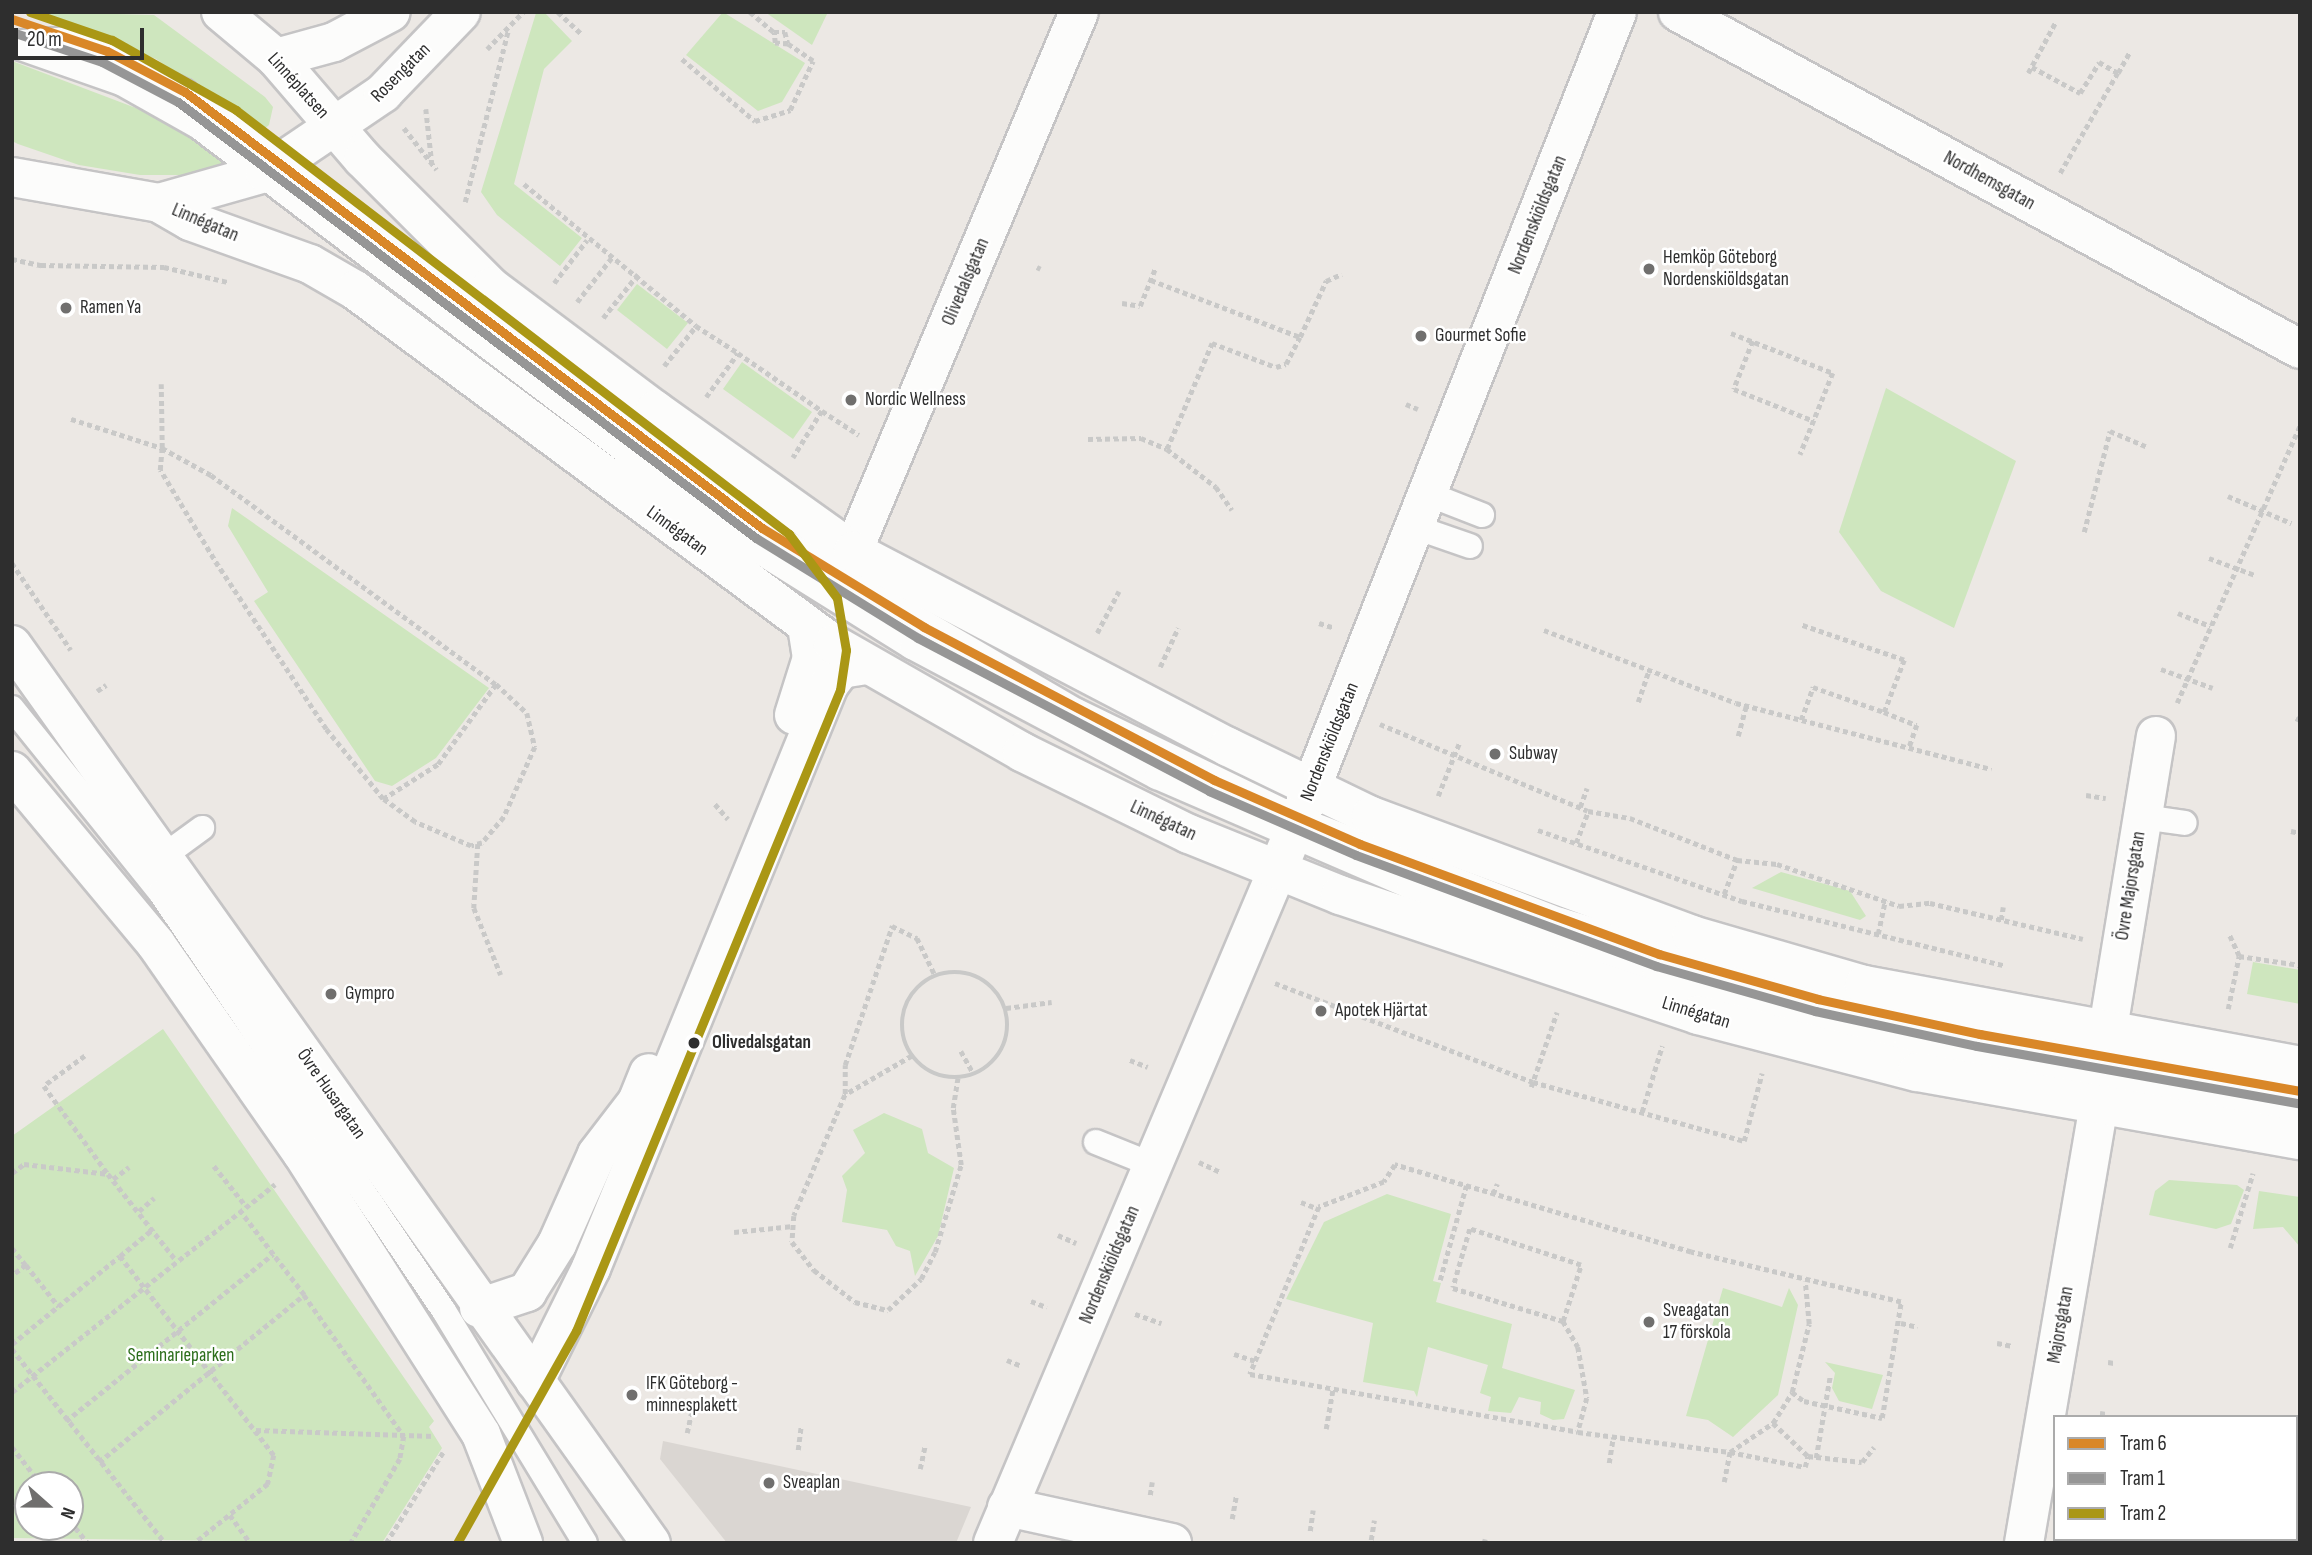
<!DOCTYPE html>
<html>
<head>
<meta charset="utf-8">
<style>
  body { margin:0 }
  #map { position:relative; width:2312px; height:1555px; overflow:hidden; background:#ece8e4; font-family:"Sofia Sans Condensed",sans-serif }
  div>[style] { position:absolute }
  .green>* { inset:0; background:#cee6be }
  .plaza>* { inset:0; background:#dad6d2 }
  .path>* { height:4.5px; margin-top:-2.25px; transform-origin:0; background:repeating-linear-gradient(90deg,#c9c9c8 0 5px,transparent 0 8.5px) }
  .path>.ring { margin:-2.25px; padding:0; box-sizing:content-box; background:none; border:4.5px solid #c9c9c8; border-radius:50% }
  .roads { filter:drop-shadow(2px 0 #c5c4c5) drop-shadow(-2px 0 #c5c4c5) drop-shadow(0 2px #c5c4c5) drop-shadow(0 -2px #c5c4c5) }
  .service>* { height:24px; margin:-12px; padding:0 12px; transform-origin:12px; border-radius:12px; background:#fcfcfb }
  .minor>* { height:38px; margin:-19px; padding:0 19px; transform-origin:19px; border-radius:19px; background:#fcfcfb }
  .tertiary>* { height:38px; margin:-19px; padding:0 19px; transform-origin:19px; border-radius:19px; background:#fcfcfb }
  .secondary>* { height:38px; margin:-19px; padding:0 19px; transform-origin:19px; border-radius:19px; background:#fcfcfb }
  .tram-1>* { height:9px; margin:-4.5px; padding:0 4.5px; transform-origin:4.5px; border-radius:4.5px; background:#d98728 }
  .tram-2>* { height:9px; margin:-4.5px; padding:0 4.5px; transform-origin:4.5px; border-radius:4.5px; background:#969696 }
  .tram-3>* { height:9px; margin:-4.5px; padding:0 4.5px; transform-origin:4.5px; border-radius:4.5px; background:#aa9715 }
  .dots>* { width:19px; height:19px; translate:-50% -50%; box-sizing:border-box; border:4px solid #fff; border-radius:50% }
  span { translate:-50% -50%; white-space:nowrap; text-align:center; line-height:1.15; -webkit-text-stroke:5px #fff; paint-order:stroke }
  .street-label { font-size:19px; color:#2e2e2e }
  .poi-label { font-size:19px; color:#2e2e2e }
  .left { translate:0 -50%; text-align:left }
  .stop-label { font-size:19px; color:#2e2e2e; font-weight:700 }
  .park-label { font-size:19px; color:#2c6e1b }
  .frame { position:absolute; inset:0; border:14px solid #2e2e2e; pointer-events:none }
  .legend { position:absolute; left:2053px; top:1415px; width:245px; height:126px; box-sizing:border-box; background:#fff; border:2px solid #ababab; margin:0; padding:9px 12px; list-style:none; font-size:21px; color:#2e2e2e }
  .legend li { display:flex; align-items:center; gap:14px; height:35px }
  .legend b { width:35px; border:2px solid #ababab }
  .north { position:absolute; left:14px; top:1471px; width:70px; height:70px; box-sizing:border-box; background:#fff; border:2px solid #ababab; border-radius:50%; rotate:111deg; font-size:19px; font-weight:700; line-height:28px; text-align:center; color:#2e2e2e }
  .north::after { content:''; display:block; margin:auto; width:24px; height:32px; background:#706f6e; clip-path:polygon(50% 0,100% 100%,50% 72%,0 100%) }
  .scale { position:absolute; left:14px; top:28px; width:130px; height:32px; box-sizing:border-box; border:4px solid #2e2e2e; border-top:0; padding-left:9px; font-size:21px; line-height:24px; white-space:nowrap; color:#2e2e2e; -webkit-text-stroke:5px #fff; paint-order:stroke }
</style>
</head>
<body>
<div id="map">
  <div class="green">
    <i style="clip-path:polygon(41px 12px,154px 15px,265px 97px,273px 107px,269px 125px,263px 130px,156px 59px)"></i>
    <i style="clip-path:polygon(544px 12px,572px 41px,544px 69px,514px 184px,582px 238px,560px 266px,497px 215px,481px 192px,536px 13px)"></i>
    <i style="clip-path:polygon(723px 12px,805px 63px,782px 102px,758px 111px,686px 55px)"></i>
    <i style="clip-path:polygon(765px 12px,828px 12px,812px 45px)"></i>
    <i style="clip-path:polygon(12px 61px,157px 116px,227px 163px,198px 175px,140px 175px,79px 165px,18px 144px,12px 141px)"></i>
    <i style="clip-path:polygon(637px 284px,688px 323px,667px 349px,617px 310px)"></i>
    <i style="clip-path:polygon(742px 362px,812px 412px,793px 439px,723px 389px)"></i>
    <i style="clip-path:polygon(1886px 388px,2016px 461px,1954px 628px,1881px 591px,1839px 532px)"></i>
    <i style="clip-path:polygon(232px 508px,489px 688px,436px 758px,392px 786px,375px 781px,254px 601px,268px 592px,228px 526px)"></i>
    <i style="clip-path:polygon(1781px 872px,1850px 891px,1866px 916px,1860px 920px,1752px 888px)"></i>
    <i style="clip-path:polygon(2253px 962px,2300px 970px,2300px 1004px,2247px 994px)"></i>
    <i style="clip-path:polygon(evenodd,163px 1029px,434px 1421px,429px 1427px,442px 1448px,382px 1543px,12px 1538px,12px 1136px,163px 1029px,28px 1485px,70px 1485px,70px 1527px,28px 1527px,28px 1485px)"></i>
    <i style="clip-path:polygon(884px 1113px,922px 1129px,928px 1153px,954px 1168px,938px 1236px,915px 1276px,910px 1251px,896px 1246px,887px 1230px,842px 1222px,847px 1190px,842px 1176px,865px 1153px,853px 1130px)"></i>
    <i style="clip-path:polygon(2169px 1180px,2237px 1185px,2244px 1190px,2231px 1224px,2216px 1229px,2149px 1215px,2155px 1191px)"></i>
    <i style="clip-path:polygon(2259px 1191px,2300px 1197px,2300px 1247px,2283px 1227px,2253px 1229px)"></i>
    <i style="clip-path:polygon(1387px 1194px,1451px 1214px,1433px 1281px,1441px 1283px,1436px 1302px,1512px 1324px,1502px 1368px,1575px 1390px,1564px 1419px,1553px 1420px,1540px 1414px,1541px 1402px,1519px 1397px,1511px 1413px,1488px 1411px,1491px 1397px,1480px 1393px,1488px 1365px,1428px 1347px,1417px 1397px,1414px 1391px,1363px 1382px,1373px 1323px,1286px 1299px,1324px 1222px)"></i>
    <i style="clip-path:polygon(1723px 1288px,1782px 1307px,1789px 1288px,1798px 1305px,1778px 1395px,1733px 1437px,1708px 1420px,1686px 1416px)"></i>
    <i style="clip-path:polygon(1825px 1362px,1883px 1375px,1872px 1409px,1839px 1401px,1832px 1388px,1835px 1373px)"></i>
  </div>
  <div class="plaza">
    <i style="clip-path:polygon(663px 1441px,971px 1507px,956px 1543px,727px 1543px,660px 1459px)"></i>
  </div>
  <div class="path">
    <i style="left:558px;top:12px;width:33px;rotate:43deg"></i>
    <i style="left:750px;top:12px;width:31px;rotate:40deg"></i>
    <i style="left:774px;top:32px;width:11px"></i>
    <i style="left:785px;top:32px;width:12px;rotate:76deg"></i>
    <i style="left:788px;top:44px;width:13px;rotate:-176deg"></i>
    <i style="left:775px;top:43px;width:11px;rotate:-95deg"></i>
    <i style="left:487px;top:49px;width:52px;rotate:-45.8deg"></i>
    <i style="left:682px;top:59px;width:96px;rotate:40.3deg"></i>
    <i style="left:755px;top:121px;width:37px;rotate:-17deg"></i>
    <i style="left:790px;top:110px;width:54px;rotate:-64.9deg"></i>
    <i style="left:813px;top:61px;width:30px;rotate:-146deg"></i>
    <i style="left:2032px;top:67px;width:55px;rotate:28.4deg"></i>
    <i style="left:2080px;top:93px;width:36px;rotate:-58deg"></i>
    <i style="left:2099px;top:62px;width:22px;rotate:30deg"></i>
    <i style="left:2118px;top:73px;width:116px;rotate:119.9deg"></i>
    <i style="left:2028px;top:73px;width:57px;rotate:-61.6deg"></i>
    <i style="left:2118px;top:73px;width:25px;rotate:-61deg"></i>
    <i style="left:426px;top:109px;width:54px;rotate:83.7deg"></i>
    <i style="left:404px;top:128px;width:53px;rotate:51.8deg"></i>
    <i style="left:524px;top:184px;width:223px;rotate:39.5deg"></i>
    <i style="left:465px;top:202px;width:176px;rotate:-75.9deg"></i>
    <i style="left:12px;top:259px;width:30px;rotate:12deg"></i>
    <i style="left:41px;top:265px;width:123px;rotate:0.9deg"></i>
    <i style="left:164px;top:267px;width:66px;rotate:13.2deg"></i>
    <i style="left:1037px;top:267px;width:4px;rotate:27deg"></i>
    <i style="left:1151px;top:280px;width:160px;rotate:20.9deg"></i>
    <i style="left:1300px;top:337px;width:62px;rotate:-65.1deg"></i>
    <i style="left:1326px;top:281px;width:17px;rotate:-24deg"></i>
    <i style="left:554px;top:283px;width:54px;rotate:-52.5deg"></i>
    <i style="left:577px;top:302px;width:58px;rotate:-52deg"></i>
    <i style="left:1122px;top:303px;width:18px;rotate:9deg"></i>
    <i style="left:1140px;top:306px;width:40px;rotate:-68deg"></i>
    <i style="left:603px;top:318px;width:56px;rotate:-51.5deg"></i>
    <i style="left:1731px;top:333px;width:110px;rotate:21.4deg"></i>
    <i style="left:1833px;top:373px;width:88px;rotate:111.9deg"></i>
    <i style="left:1753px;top:341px;width:52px;rotate:111.6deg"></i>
    <i style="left:1734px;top:389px;width:86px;rotate:21.8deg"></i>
    <i style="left:664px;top:366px;width:51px;rotate:-51.3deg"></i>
    <i style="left:696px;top:326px;width:50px;rotate:32.7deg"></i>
    <i style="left:706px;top:397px;width:54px;rotate:-54deg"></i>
    <i style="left:738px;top:353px;width:102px;rotate:34.6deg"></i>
    <i style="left:822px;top:411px;width:55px;rotate:121.7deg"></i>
    <i style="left:1406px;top:404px;width:13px;rotate:23deg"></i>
    <i style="left:822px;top:411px;width:44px;rotate:33deg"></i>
    <i style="left:71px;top:419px;width:96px;rotate:17.7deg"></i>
    <i style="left:162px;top:448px;width:64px;rotate:-90.9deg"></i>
    <i style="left:1088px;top:439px;width:53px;rotate:-1.1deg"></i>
    <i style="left:1141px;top:438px;width:28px;rotate:23deg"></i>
    <i style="left:1167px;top:449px;width:62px;rotate:37.8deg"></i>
    <i style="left:1216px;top:487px;width:28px;rotate:55deg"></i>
    <i style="left:1167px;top:449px;width:115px;rotate:-67deg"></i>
    <i style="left:1212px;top:343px;width:68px;rotate:20.6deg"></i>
    <i style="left:1276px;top:367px;width:10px;rotate:-17deg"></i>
    <i style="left:1286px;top:364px;width:30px;rotate:-63deg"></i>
    <i style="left:2228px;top:496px;width:69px;rotate:23.2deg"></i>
    <i style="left:2084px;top:532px;width:104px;rotate:-75.6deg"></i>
    <i style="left:2110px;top:431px;width:39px;rotate:23deg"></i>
    <i style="left:2209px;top:558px;width:49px;rotate:20.3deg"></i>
    <i style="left:12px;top:563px;width:105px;rotate:55.9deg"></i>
    <i style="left:2178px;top:613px;width:35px;rotate:22deg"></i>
    <i style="left:1319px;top:623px;width:14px;rotate:17deg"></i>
    <i style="left:1544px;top:630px;width:205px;rotate:20.8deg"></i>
    <i style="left:1736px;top:703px;width:264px;rotate:14.5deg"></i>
    <i style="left:1097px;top:633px;width:47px;rotate:-62.4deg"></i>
    <i style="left:1160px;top:667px;width:43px;rotate:-65.2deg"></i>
    <i style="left:2161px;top:669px;width:55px;rotate:20.1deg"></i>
    <i style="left:496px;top:684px;width:42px;rotate:43.1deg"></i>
    <i style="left:527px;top:713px;width:35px;rotate:77deg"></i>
    <i style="left:535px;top:747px;width:77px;rotate:113.9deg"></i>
    <i style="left:504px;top:817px;width:34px;rotate:130deg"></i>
    <i style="left:482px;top:843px;width:11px;rotate:165deg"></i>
    <i style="left:471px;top:846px;width:61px;rotate:-156.8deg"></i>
    <i style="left:415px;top:822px;width:39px;rotate:-144deg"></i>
    <i style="left:383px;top:799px;width:65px;rotate:-32.5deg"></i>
    <i style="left:438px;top:764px;width:99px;rotate:-54.1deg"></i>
    <i style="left:97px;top:691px;width:11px;rotate:-34deg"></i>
    <i style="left:1638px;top:702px;width:34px;rotate:-71deg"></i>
    <i style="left:2177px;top:703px;width:303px;rotate:-66.1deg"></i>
    <i style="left:1884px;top:712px;width:35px;rotate:22deg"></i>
    <i style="left:1917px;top:725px;width:24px;rotate:109deg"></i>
    <i style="left:2296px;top:718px;width:4px;rotate:27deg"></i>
    <i style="left:1801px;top:720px;width:35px;rotate:-70deg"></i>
    <i style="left:1813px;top:687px;width:75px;rotate:19.4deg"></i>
    <i style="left:1884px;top:712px;width:56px;rotate:-69deg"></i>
    <i style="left:1904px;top:660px;width:109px;rotate:-161.2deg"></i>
    <i style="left:1380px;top:724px;width:225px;rotate:22.7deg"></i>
    <i style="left:1588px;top:811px;width:43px;rotate:9.5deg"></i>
    <i style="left:1630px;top:818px;width:115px;rotate:21.4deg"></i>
    <i style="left:1737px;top:860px;width:40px;rotate:5.7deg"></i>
    <i style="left:1777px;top:864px;width:129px;rotate:19deg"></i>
    <i style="left:1899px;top:906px;width:31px;rotate:-6deg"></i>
    <i style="left:1930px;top:903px;width:157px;rotate:13.2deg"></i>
    <i style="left:1738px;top:736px;width:31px;rotate:-75deg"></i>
    <i style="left:2086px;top:795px;width:20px;rotate:9deg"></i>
    <i style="left:1438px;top:796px;width:59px;rotate:-68.2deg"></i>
    <i style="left:383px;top:799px;width:90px;rotate:-129.2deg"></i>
    <i style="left:326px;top:729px;width:196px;rotate:-123.5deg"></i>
    <i style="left:218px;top:566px;width:112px;rotate:-121.1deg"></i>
    <i style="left:160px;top:470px;width:22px;rotate:-85deg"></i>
    <i style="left:162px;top:448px;width:56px;rotate:28.9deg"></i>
    <i style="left:211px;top:475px;width:353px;rotate:36.3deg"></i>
    <i style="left:715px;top:804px;width:20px;rotate:49deg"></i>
    <i style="left:1580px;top:807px;width:20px;rotate:-70deg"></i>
    <i style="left:1538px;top:830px;width:216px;rotate:19.2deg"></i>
    <i style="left:1742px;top:901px;width:269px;rotate:13.8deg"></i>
    <i style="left:2291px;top:831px;width:9px;rotate:13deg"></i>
    <i style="left:1576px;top:843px;width:34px;rotate:-69deg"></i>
    <i style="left:478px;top:844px;width:64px;rotate:93.6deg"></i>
    <i style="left:474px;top:908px;width:72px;rotate:68.1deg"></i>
    <i style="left:1724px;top:894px;width:36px;rotate:-69deg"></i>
    <i style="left:2001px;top:920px;width:13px;rotate:-81deg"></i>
    <i style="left:1878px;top:934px;width:34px;rotate:-78deg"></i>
    <i style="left:2239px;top:956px;width:62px;rotate:8.4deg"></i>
    <i class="ring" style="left:902px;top:972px;width:101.5px;height:101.5px"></i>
    <i style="left:1275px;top:983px;width:276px;rotate:21deg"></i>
    <i style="left:1533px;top:1082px;width:219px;rotate:15.6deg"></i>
    <i style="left:1744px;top:1141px;width:70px;rotate:-75.2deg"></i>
    <i style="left:1006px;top:1008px;width:46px;rotate:-7.4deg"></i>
    <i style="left:2228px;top:1009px;width:54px;rotate:-78.3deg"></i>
    <i style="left:2239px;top:956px;width:23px;rotate:-115deg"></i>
    <i style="left:961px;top:1051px;width:26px;rotate:61deg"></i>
    <i style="left:85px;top:1056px;width:51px;rotate:143.8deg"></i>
    <i style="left:44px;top:1086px;width:109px;rotate:54deg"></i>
    <i style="left:912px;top:1056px;width:78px;rotate:149.8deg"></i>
    <i style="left:845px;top:1095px;width:131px;rotate:112.9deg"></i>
    <i style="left:794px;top:1216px;width:26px;rotate:94deg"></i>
    <i style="left:792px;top:1242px;width:36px;rotate:52deg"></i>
    <i style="left:814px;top:1270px;width:52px;rotate:38deg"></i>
    <i style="left:855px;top:1302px;width:34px;rotate:14deg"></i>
    <i style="left:888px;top:1310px;width:45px;rotate:-43.2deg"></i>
    <i style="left:921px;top:1279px;width:30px;rotate:-63deg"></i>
    <i style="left:935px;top:1252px;width:91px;rotate:-73.4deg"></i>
    <i style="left:961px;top:1165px;width:58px;rotate:-98deg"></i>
    <i style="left:953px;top:1108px;width:30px;rotate:-81deg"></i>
    <i style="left:1130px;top:1060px;width:19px;rotate:21deg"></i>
    <i style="left:1531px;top:1087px;width:79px;rotate:-70.9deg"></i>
    <i style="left:845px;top:1094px;width:29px;rotate:-90deg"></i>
    <i style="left:845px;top:1065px;width:147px;rotate:-71.3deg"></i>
    <i style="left:892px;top:926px;width:28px;rotate:26deg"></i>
    <i style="left:917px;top:938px;width:41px;rotate:64.1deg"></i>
    <i style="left:1642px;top:1112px;width:69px;rotate:-73.1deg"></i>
    <i style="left:1199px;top:1162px;width:23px;rotate:25deg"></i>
    <i style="left:214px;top:1166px;width:51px;rotate:51.3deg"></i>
    <i style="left:12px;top:1173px;width:15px;rotate:-37deg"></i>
    <i style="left:24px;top:1164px;width:85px;rotate:6.8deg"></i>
    <i style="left:108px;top:1174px;width:110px;rotate:51.7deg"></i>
    <i style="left:113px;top:1179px;width:20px;rotate:-37deg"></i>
    <i style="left:1493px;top:1194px;width:11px;rotate:-68deg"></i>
    <i style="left:1301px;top:1202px;width:19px;rotate:21deg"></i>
    <i style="left:139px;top:1211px;width:20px;rotate:-41deg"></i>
    <i style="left:734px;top:1232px;width:59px;rotate:-5.8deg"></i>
    <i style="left:1058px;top:1235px;width:20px;rotate:24deg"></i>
    <i style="left:12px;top:1248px;width:22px;rotate:51deg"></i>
    <i style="left:26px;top:1265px;width:18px;rotate:142deg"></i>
    <i style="left:2230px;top:1248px;width:78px;rotate:-73deg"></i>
    <i style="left:120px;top:1256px;width:43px;rotate:-39.3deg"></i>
    <i style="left:26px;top:1265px;width:53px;rotate:51.8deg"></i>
    <i style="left:1440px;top:1280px;width:98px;rotate:-74.5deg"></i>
    <i style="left:304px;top:1295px;width:173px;rotate:54.7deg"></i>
    <i style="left:404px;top:1436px;width:23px;rotate:100deg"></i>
    <i style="left:400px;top:1459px;width:97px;rotate:120.3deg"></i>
    <i style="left:1031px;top:1301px;width:17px;rotate:21deg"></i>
    <i style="left:1135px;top:1314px;width:28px;rotate:19deg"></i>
    <i style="left:1563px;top:1321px;width:59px;rotate:-72.2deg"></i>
    <i style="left:1581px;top:1265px;width:117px;rotate:-162deg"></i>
    <i style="left:1470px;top:1229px;width:61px;rotate:106.1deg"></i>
    <i style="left:1453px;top:1288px;width:115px;rotate:16.7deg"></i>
    <i style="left:1563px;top:1321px;width:30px;rotate:60deg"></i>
    <i style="left:1578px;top:1347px;width:52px;rotate:80deg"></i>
    <i style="left:1587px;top:1398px;width:35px;rotate:105deg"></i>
    <i style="left:1901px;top:1323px;width:17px;rotate:13deg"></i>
    <i style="left:1997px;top:1343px;width:16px;rotate:11deg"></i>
    <i style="left:12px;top:1344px;width:139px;rotate:-39.2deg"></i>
    <i style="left:120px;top:1256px;width:252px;rotate:52.3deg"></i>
    <i style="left:274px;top:1455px;width:30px;rotate:102deg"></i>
    <i style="left:268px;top:1484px;width:94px;rotate:141.1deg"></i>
    <i style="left:12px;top:1349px;width:247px;rotate:51.7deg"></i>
    <i style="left:1234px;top:1354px;width:22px;rotate:18deg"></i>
    <i style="left:1007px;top:1360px;width:16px;rotate:22deg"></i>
    <i style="left:2108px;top:1362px;width:6px;rotate:9deg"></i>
    <i style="left:12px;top:1392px;width:335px;rotate:-38.3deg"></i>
    <i style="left:1792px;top:1392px;width:70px;rotate:-76deg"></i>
    <i style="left:1809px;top:1324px;width:43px;rotate:-95.3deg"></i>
    <i style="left:2100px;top:1413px;width:6px;rotate:9deg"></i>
    <i style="left:66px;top:1421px;width:266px;rotate:-38.9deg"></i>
    <i style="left:1773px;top:1423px;width:48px;rotate:43.3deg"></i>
    <i style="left:1326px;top:1429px;width:42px;rotate:-80.3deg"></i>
    <i style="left:256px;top:1430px;width:178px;rotate:1.9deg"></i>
    <i style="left:687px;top:1433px;width:29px;rotate:-78deg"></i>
    <i style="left:12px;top:1447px;width:48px;rotate:51.7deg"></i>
    <i style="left:798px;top:1450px;width:25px;rotate:-83deg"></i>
    <i style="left:1816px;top:1458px;width:83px;rotate:-80.3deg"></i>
    <i style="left:99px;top:1462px;width:264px;rotate:-39.2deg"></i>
    <i style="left:304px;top:1295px;width:106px;rotate:-127.3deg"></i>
    <i style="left:1609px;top:1463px;width:26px;rotate:-81deg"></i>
    <i style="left:920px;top:1469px;width:25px;rotate:-78deg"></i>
    <i style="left:1724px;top:1482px;width:31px;rotate:-79deg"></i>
    <i style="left:1730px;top:1452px;width:52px;rotate:-34deg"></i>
    <i style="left:1773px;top:1423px;width:36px;rotate:-58deg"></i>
    <i style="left:1792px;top:1392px;width:15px;rotate:37deg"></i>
    <i style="left:1804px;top:1401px;width:80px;rotate:12.3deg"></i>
    <i style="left:1882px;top:1418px;width:118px;rotate:-80.7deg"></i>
    <i style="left:1901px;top:1302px;width:216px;rotate:-166.6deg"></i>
    <i style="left:1691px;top:1252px;width:309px;rotate:-163.6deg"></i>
    <i style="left:1395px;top:1165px;width:20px;rotate:123deg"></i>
    <i style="left:1384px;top:1182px;width:70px;rotate:159deg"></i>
    <i style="left:1319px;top:1207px;width:181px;rotate:112.4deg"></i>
    <i style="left:1250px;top:1374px;width:333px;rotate:10deg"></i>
    <i style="left:1578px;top:1432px;width:153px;rotate:7.5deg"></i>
    <i style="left:1730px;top:1452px;width:76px;rotate:11.3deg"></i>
    <i style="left:1805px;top:1467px;width:11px;rotate:-75deg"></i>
    <i style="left:1808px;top:1456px;width:54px;rotate:6.3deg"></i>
    <i style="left:1862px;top:1462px;width:19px;rotate:-51deg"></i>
    <i style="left:1150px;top:1495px;width:13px;rotate:-81deg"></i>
    <i style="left:230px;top:1515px;width:34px;rotate:54deg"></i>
    <i style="left:1232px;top:1519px;width:23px;rotate:-80deg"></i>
    <i style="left:70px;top:1521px;width:28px;rotate:51deg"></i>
    <i style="left:1310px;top:1531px;width:21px;rotate:-82deg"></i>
    <i style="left:1371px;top:1540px;width:20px;rotate:-81deg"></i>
    <i style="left:386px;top:1543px;width:107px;rotate:-57.9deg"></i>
    <i style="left:1484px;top:1543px;width:4px;rotate:-76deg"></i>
  </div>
  <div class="roads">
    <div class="service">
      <i style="left:22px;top:42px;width:52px;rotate:-3.3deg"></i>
      <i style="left:74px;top:39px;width:123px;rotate:25.5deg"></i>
      <i style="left:185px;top:92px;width:723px;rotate:37.08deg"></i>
      <i style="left:762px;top:528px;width:364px;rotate:30.2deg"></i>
      <i style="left:1077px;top:711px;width:247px;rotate:25.9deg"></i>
      <i style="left:1299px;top:819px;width:280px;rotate:21.2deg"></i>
      <i style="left:1560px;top:920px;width:270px;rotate:17deg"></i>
      <i style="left:1818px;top:999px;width:212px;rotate:12.3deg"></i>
      <i style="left:2025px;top:1044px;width:279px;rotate:9.7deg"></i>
      <i style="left:12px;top:45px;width:115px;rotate:19.2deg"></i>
      <i style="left:121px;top:83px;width:90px;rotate:29.4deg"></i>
      <i style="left:199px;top:127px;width:689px;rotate:37.27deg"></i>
      <i style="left:747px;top:544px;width:195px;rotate:32deg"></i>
      <i style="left:912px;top:647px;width:277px;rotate:28deg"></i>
      <i style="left:1157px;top:777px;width:275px;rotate:23.4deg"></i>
      <i style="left:1409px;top:886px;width:261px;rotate:19.5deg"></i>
      <i style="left:1655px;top:973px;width:261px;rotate:15.1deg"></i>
      <i style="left:1907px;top:1041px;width:399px;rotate:10.2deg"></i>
      <i style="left:1428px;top:494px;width:58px;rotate:21.3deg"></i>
      <i style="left:1415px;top:527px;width:58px;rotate:19.1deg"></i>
      <i style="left:12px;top:708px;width:236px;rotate:51.2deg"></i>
      <i style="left:160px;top:892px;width:506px;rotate:55.87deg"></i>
      <i style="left:444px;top:1311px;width:271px;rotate:58.7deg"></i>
      <i style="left:2143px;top:817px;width:42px;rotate:8.1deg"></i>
      <i style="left:165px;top:855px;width:46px;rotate:-36.1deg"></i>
      <i style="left:1096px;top:1142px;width:61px;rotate:22deg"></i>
    </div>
    <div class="minor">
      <i style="left:1678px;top:12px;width:707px;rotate:28.45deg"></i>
      <i style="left:853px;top:551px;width:584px;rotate:-67.25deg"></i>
      <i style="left:794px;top:715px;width:60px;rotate:-72.5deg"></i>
      <i style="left:812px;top:658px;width:32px;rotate:-99deg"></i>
      <i style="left:2107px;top:1035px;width:303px;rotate:-80.7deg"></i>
      <i style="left:479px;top:1308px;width:51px;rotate:-18.4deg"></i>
      <i style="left:527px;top:1292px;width:57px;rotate:-58deg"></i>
      <i style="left:557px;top:1244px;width:98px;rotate:-66deg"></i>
      <i style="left:597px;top:1154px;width:66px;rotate:-52.4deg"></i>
      <i style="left:637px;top:1102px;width:31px;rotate:-68deg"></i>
      <i style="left:535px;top:1381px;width:126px;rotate:-63.6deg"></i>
      <i style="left:591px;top:1268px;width:630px;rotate:-67.79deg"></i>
      <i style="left:829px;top:685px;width:20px;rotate:-53deg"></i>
      <i style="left:841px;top:669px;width:24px;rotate:-9deg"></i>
      <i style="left:1007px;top:1507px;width:169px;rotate:12.3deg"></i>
      <i style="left:993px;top:1543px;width:786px;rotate:-67.09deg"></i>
      <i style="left:1299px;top:819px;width:867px;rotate:-68.49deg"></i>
      <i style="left:2024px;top:1543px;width:441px;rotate:-80.3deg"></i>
    </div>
    <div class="tertiary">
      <i style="left:221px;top:12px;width:72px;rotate:39.9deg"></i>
      <i style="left:276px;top:58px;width:133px;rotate:49.3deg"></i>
      <i style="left:363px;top:159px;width:181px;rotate:45deg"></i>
      <i style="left:491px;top:287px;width:205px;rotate:36.9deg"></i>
      <i style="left:655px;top:410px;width:243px;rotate:35.5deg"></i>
      <i style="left:853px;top:551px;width:423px;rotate:27.6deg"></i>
      <i style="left:1228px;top:747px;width:159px;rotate:25.8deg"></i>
      <i style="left:1371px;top:816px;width:342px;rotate:20.3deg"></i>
      <i style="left:1692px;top:935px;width:179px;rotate:16.2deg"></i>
      <i style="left:1864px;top:985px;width:443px;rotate:10.5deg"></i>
      <i style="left:276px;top:58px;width:60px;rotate:-15.4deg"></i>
      <i style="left:334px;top:42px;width:64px;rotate:-27.8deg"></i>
      <i style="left:12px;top:177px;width:149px;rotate:10deg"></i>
      <i style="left:159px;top:203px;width:110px;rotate:-15.8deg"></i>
      <i style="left:265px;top:173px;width:143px;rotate:-34.1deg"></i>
      <i style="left:383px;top:93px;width:112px;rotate:-46.1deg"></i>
      <i style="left:159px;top:203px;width:36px;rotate:30deg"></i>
      <i style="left:190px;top:221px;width:127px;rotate:19.7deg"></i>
      <i style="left:310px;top:264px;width:52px;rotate:30deg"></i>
      <i style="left:355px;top:290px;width:595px;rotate:36.52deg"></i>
      <i style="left:833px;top:644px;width:218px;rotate:29.7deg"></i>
      <i style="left:1022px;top:752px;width:186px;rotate:26.2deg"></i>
      <i style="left:1189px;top:834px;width:163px;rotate:22deg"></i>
      <i style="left:1340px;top:895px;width:378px;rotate:18.5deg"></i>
      <i style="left:1698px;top:1015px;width:226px;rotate:14.6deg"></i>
      <i style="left:1917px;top:1072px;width:389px;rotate:10.1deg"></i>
    </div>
    <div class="secondary">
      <i style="left:12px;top:645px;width:1102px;rotate:54.57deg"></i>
      <i style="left:12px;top:771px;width:225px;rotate:50.2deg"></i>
      <i style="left:156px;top:944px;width:255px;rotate:55.1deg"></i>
      <i style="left:302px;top:1153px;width:333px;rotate:57.5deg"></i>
      <i style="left:481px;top:1434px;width:117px;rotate:68.9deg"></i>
    </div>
  </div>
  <div class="tram-1">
    <i style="left:12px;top:19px;width:100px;rotate:18.6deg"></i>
    <i style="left:107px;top:51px;width:88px;rotate:27.7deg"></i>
    <i style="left:185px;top:92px;width:723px;rotate:37.08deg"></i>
    <i style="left:762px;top:528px;width:190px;rotate:31.4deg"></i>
    <i style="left:924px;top:627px;width:328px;rotate:27.8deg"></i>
    <i style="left:1214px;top:780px;width:159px;rotate:23.7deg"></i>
    <i style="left:1360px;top:844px;width:319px;rotate:20.2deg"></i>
    <i style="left:1659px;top:954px;width:165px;rotate:15.8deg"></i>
    <i style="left:1818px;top:999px;width:166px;rotate:12.2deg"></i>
    <i style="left:1980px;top:1034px;width:325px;rotate:10.1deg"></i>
  </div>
  <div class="tram-2">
    <i style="left:12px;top:32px;width:95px;rotate:18.4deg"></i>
    <i style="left:102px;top:62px;width:86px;rotate:27.8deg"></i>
    <i style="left:178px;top:102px;width:724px;rotate:37.03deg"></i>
    <i style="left:756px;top:538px;width:190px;rotate:31.7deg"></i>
    <i style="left:918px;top:638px;width:329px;rotate:27.7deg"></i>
    <i style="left:1209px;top:791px;width:160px;rotate:23.5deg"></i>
    <i style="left:1356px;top:855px;width:320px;rotate:20.3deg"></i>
    <i style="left:1656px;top:966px;width:165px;rotate:15.8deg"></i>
    <i style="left:1815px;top:1011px;width:166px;rotate:12.2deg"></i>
    <i style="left:1977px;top:1046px;width:326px;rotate:10.1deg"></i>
  </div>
  <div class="tram-3">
    <i style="left:30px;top:12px;width:87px;rotate:18.9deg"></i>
    <i style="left:112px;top:40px;width:142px;rotate:29.4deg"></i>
    <i style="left:236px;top:110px;width:697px;rotate:37.48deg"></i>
    <i style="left:789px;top:534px;width:80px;rotate:53.1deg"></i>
    <i style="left:837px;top:598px;width:53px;rotate:80.2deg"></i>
    <i style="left:846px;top:650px;width:40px;rotate:98.5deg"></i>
    <i style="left:840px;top:690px;width:693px;rotate:112.38deg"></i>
    <i style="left:576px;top:1331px;width:243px;rotate:119.3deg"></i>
  </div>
  <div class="dots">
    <i style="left:1649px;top:269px;background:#706f6e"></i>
    <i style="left:66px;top:308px;background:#706f6e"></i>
    <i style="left:1421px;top:336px;background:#706f6e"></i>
    <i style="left:851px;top:400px;background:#706f6e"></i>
    <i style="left:1495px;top:754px;background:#706f6e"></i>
    <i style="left:331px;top:994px;background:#706f6e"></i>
    <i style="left:1321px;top:1011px;background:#706f6e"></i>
    <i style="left:694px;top:1043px;background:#2e2e2e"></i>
    <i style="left:1649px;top:1322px;background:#706f6e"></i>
    <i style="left:632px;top:1395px;background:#706f6e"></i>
    <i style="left:769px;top:1483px;background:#706f6e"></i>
  </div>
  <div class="street-label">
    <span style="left:401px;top:73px;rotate:-45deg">Rosengatan</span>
    <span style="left:298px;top:86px;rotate:48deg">Linnéplatsen</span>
    <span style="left:1989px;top:181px;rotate:29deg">Nordhemsgatan</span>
    <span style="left:1538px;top:215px;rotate:-68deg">Nordenskiöldsgatan</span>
    <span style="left:205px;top:223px;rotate:23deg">Linnégatan</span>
    <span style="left:966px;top:282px;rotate:-67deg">Olivedalsgatan</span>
    <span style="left:677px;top:531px;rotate:36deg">Linnégatan</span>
    <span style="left:1330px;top:742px;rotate:-68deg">Nordenskiöldsgatan</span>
    <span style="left:1163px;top:821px;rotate:25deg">Linnégatan</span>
    <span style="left:2131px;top:886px;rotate:-81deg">Övre Majorsgatan</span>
    <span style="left:1696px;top:1013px;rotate:17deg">Linnégatan</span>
    <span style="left:331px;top:1094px;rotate:55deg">Övre Husargatan</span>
    <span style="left:1110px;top:1265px;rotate:-67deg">Nordenskiöldsgatan</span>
    <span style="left:2061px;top:1325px;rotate:-80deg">Majorsgatan</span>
  </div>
  <div class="poi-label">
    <span class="left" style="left:1663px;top:269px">Hemköp Göteborg<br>Nordenskiöldsgatan</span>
    <span class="left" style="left:80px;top:308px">Ramen Ya</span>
    <span class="left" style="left:1435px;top:336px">Gourmet Sofie</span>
    <span class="left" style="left:865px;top:400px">Nordic Wellness</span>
    <span class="left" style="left:1509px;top:754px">Subway</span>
    <span class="left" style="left:345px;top:994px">Gympro</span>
    <span class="left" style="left:1335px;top:1011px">Apotek Hjärtat</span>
    <span class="left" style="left:1663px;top:1322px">Sveagatan<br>17 förskola</span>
    <span class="left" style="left:646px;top:1395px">IFK Göteborg -<br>minnesplakett</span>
    <span class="left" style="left:783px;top:1483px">Sveaplan</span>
  </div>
  <div class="stop-label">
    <span class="left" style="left:712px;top:1043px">Olivedalsgatan</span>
  </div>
  <div class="park-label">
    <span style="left:181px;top:1356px">Seminarieparken</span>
  </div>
  <div class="frame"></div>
  <ul class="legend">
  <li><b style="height:9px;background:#d98728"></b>Tram 6</li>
  <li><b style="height:9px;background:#969696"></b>Tram 1</li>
  <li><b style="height:9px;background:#aa9715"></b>Tram 2</li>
  </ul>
  <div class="north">N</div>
  <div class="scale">20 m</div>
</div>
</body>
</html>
